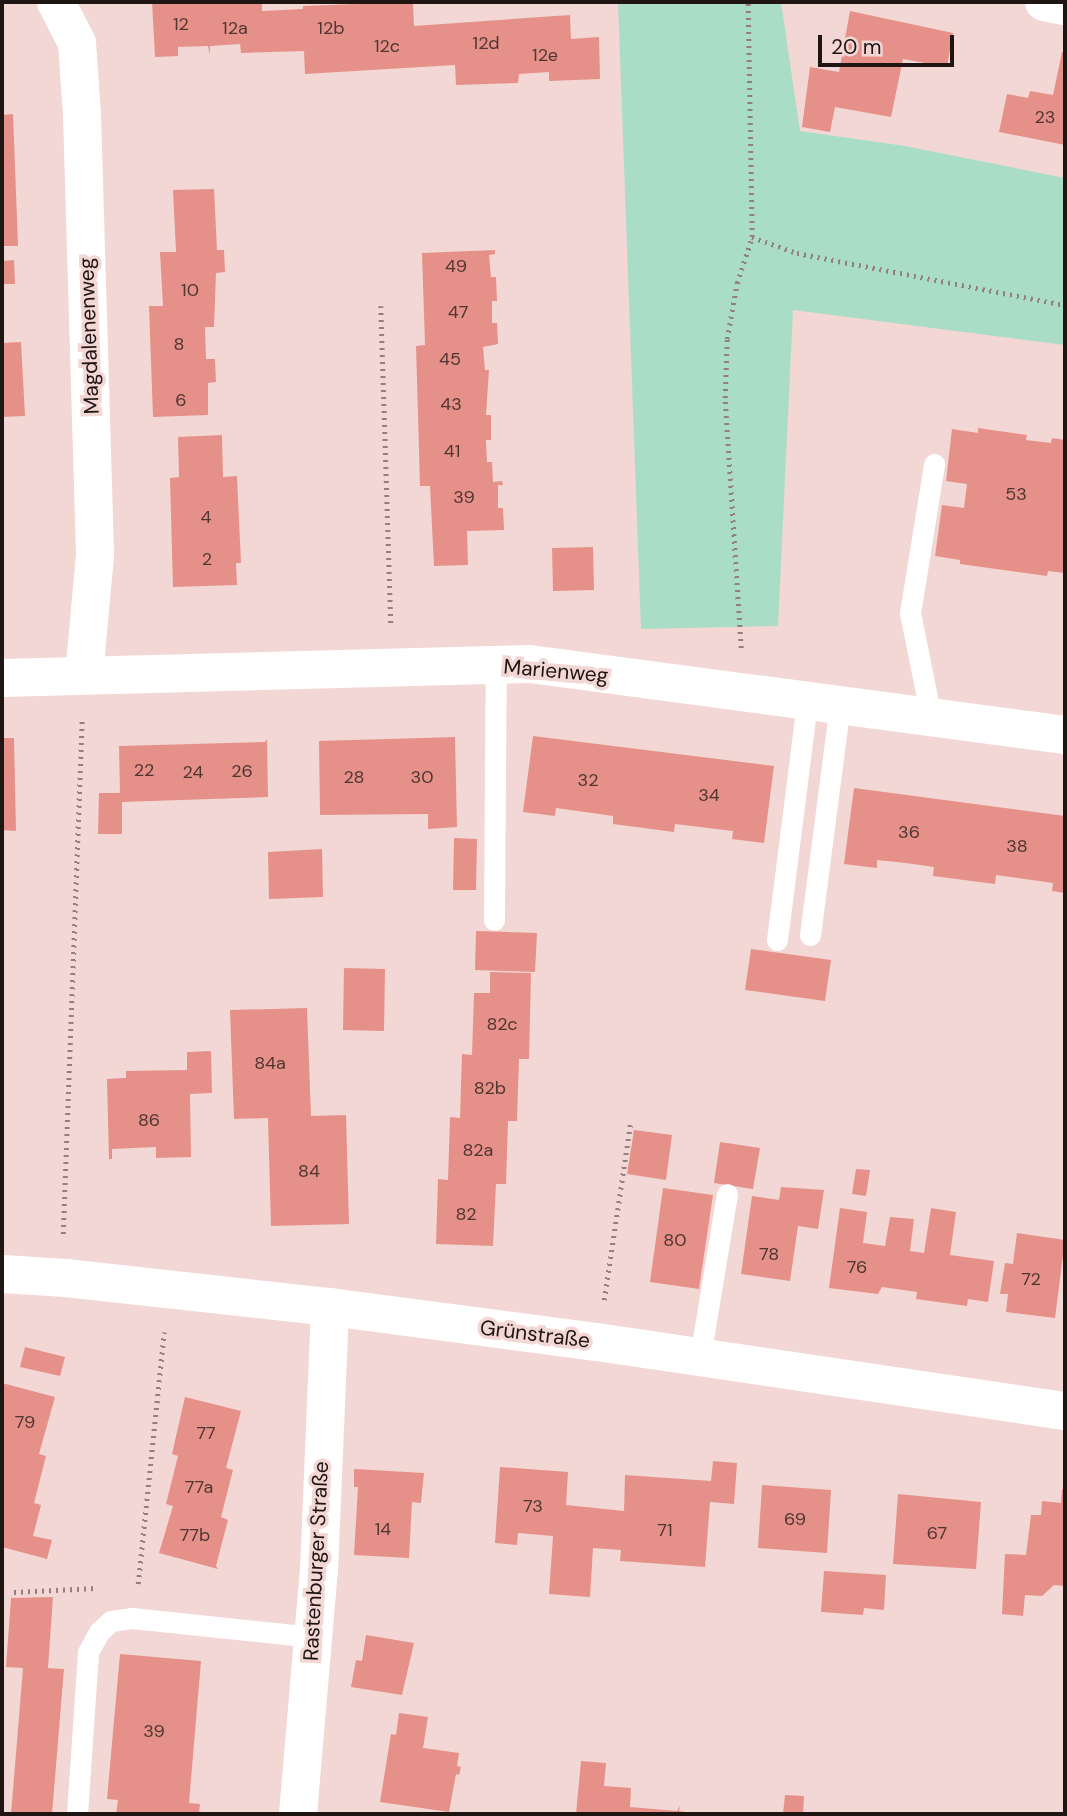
<!DOCTYPE html>
<html>
<head>
<meta charset="utf-8">
<style>
  body { margin:0 }
  #map { position:relative; width:1067px; height:1816px; overflow:hidden; background:#f3d7d4; font-family:"DM Sans",sans-serif }
  div>[style] { position:absolute }
  .green>* { inset:0; background:#aaddc5 }
  .building>* { inset:0; background:#e59189 }
  .path>* { height:4.5px; margin-top:-2.25px; transform-origin:0; background:repeating-linear-gradient(90deg,#937f7d 0 2px,transparent 0 7px) }
  .service>* { height:21px; margin:-10.5px; padding:0 10.5px; transform-origin:10.5px; border-radius:10.5px; background:#fff }
  .minor>* { height:38px; margin:-19px; padding:0 19px; transform-origin:19px; border-radius:19px; background:#fff }
  span { translate:-50% -50%; white-space:nowrap; text-align:center; line-height:1.15; -webkit-text-stroke:7px #f3d7d4; paint-order:stroke }
  .number-label { font-size:18px; color:#503531 }
  .number-label span { -webkit-text-stroke-width:0 }
  .street-label { font-size:21px; color:#1f1614 }
  .frame { position:absolute; inset:0; border:4px solid #1f1614; pointer-events:none }
  .scale { position:absolute; left:818px; top:35px; width:136px; height:32px; box-sizing:border-box; border:4px solid #1f1614; border-top:0; padding-left:9px; font-size:21px; line-height:24px; white-space:nowrap; color:#1f1614; -webkit-text-stroke:5px #f3d7d4; paint-order:stroke }
</style>
</head>
<body>
<div id="map">
  <div class="green">
    <i style="clip-path:polygon(618px 2px,781px 2px,800px 131px,905px 146px,1065px 178px,1065px 345px,793px 310px,778px 626px,641px 629px)"></i>
  </div>
  <div class="building">
    <i style="clip-path:polygon(152px 2px,262px 2px,262px 11px,303px 9px,303px 6px,413px 2px,414px 26px,570px 15px,571px 39px,599px 37px,600px 79px,549px 81px,549px 72px,519px 74px,518px 83px,456px 85px,455px 65px,305px 74px,304px 51px,241px 53px,240px 44px,210px 46px,210px 55px,208px 46px,178px 47px,178px 56px,155px 57px)"></i>
    <i style="clip-path:polygon(850px 11px,953px 33px,947px 67px,903px 59px,891px 117px,835px 107px,830px 132px,802px 127px,810px 67px,839px 72px)"></i>
    <i style="clip-path:polygon(1062px 52px,1065px 52px,1065px 145px,999px 132px,1007px 94px,1028px 98px,1030px 91px,1053px 95px)"></i>
    <i style="clip-path:polygon(13px 114px,18px 246px,2px 246px,2px 115px)"></i>
    <i style="clip-path:polygon(214px 189px,217px 250px,224px 250px,225px 272px,216px 273px,214px 327px,205px 327px,206px 359px,215px 359px,216px 382px,208px 383px,208px 415px,153px 417px,149px 306px,163px 306px,160px 252px,176px 252px,173px 190px)"></i>
    <i style="clip-path:polygon(495px 250px,495px 254px,489px 255px,491px 277px,496px 277px,497px 301px,492px 301px,492px 323px,497px 323px,498px 344px,483px 347px,485px 370px,489px 370px,486px 415px,491px 415px,491px 440px,486px 440px,487px 462px,492px 462px,493px 482px,502px 481px,503px 485px,498px 485px,498px 508px,503px 508px,504px 530px,467px 531px,468px 565px,434px 566px,430px 486px,420px 486px,416px 346px,425px 345px,422px 253px)"></i>
    <i style="clip-path:polygon(14px 260px,15px 284px,2px 284px,2px 261px)"></i>
    <i style="clip-path:polygon(21px 342px,25px 416px,2px 417px,2px 343px)"></i>
    <i style="clip-path:polygon(978px 428px,1027px 435px,1026px 440px,1051px 443px,1052px 438px,1065px 440px,1065px 573px,1048px 571px,1047px 576px,960px 564px,960px 560px,935px 556px,942px 505px,964px 508px,967px 484px,946px 481px,952px 429px,978px 433px)"></i>
    <i style="clip-path:polygon(222px 435px,223px 477px,237px 476px,241px 563px,236px 563px,237px 585px,173px 587px,170px 478px,179px 477px,178px 437px)"></i>
    <i style="clip-path:polygon(593px 547px,594px 590px,553px 591px,552px 548px)"></i>
    <i style="clip-path:polygon(533px 736px,774px 766px,764px 843px,732px 839px,733px 831px,675px 824px,674px 832px,613px 824px,613px 816px,585px 812px,556px 808px,555px 816px,523px 812px)"></i>
    <i style="clip-path:polygon(455px 737px,457px 827px,428px 829px,428px 814px,320px 815px,319px 741px)"></i>
    <i style="clip-path:polygon(2px 738px,14px 738px,16px 831px,2px 830px)"></i>
    <i style="clip-path:polygon(267px 739px,268px 797px,122px 802px,122px 834px,98px 834px,99px 793px,120px 793px,119px 746px,265px 742px)"></i>
    <i style="clip-path:polygon(854px 788px,1065px 816px,1065px 893px,1052px 891px,1053px 883px,996px 875px,995px 884px,933px 876px,934px 867px,906px 863px,877px 860px,877px 868px,844px 864px)"></i>
    <i style="clip-path:polygon(454px 838px,477px 839px,476px 890px,453px 890px)"></i>
    <i style="clip-path:polygon(322px 849px,323px 897px,269px 899px,268px 852px)"></i>
    <i style="clip-path:polygon(476px 931px,537px 933px,535px 972px,475px 970px)"></i>
    <i style="clip-path:polygon(751px 949px,831px 960px,825px 1001px,745px 990px)"></i>
    <i style="clip-path:polygon(344px 968px,385px 969px,384px 1031px,343px 1030px)"></i>
    <i style="clip-path:polygon(490px 972px,531px 973px,529px 1059px,519px 1059px,517px 1121px,508px 1121px,506px 1184px,496px 1184px,493px 1246px,436px 1244px,438px 1179px,448px 1180px,450px 1117px,460px 1118px,462px 1054px,472px 1055px,474px 993px,490px 993px)"></i>
    <i style="clip-path:polygon(307px 1008px,311px 1116px,346px 1115px,349px 1224px,271px 1226px,268px 1118px,234px 1119px,230px 1010px)"></i>
    <i style="clip-path:polygon(211px 1051px,212px 1093px,190px 1094px,191px 1157px,156px 1158px,156px 1147px,112px 1149px,112px 1159px,109px 1159px,107px 1079px,126px 1078px,126px 1071px,187px 1070px,187px 1052px)"></i>
    <i style="clip-path:polygon(634px 1130px,672px 1135px,666px 1180px,627px 1174px)"></i>
    <i style="clip-path:polygon(720px 1142px,760px 1148px,753px 1189px,714px 1183px)"></i>
    <i style="clip-path:polygon(856px 1169px,870px 1170px,866px 1196px,852px 1194px)"></i>
    <i style="clip-path:polygon(781px 1187px,824px 1190px,818px 1229px,798px 1226px,790px 1281px,741px 1274px,752px 1196px,779px 1200px)"></i>
    <i style="clip-path:polygon(663px 1188px,713px 1195px,699px 1289px,650px 1282px)"></i>
    <i style="clip-path:polygon(840px 1208px,867px 1212px,863px 1243px,885px 1246px,890px 1217px,914px 1219px,910px 1251px,924px 1253px,931px 1208px,956px 1212px,950px 1255px,994px 1261px,988px 1302px,968px 1299px,967px 1306px,916px 1299px,917px 1292px,882px 1287px,878px 1294px,829px 1288px)"></i>
    <i style="clip-path:polygon(1017px 1233px,1065px 1240px,1055px 1318px,1006px 1312px,1008px 1294px,1000px 1294px,1005px 1263px,1013px 1264px)"></i>
    <i style="clip-path:polygon(25px 1347px,65px 1357px,60px 1376px,20px 1367px)"></i>
    <i style="clip-path:polygon(2px 1383px,55px 1397px,39px 1454px,46px 1456px,34px 1503px,41px 1505px,33px 1536px,52px 1540px,47px 1559px,2px 1547px)"></i>
    <i style="clip-path:polygon(185px 1397px,241px 1411px,226px 1468px,233px 1470px,221px 1517px,228px 1520px,216px 1566px,218px 1569px,159px 1553px,173px 1506px,166px 1504px,178px 1456px,172px 1454px)"></i>
    <i style="clip-path:polygon(713px 1461px,737px 1463px,734px 1504px,710px 1502px,705px 1567px,620px 1561px,621px 1550px,593px 1548px,590px 1597px,549px 1594px,553px 1536px,518px 1533px,517px 1545px,495px 1543px,500px 1467px,568px 1472px,566px 1505px,624px 1511px,625px 1475px,711px 1481px)"></i>
    <i style="clip-path:polygon(354px 1469px,424px 1473px,421px 1503px,412px 1502px,409px 1558px,354px 1555px,358px 1487px,354px 1487px)"></i>
    <i style="clip-path:polygon(762px 1485px,831px 1490px,827px 1553px,758px 1548px)"></i>
    <i style="clip-path:polygon(1062px 1489px,1065px 1489px,1065px 1586px,1054px 1585px,1042px 1596px,1025px 1595px,1023px 1616px,1002px 1614px,1005px 1554px,1026px 1555px,1031px 1515px,1041px 1515px,1042px 1501px,1061px 1503px)"></i>
    <i style="clip-path:polygon(898px 1494px,981px 1502px,976px 1569px,893px 1564px)"></i>
    <i style="clip-path:polygon(824px 1571px,886px 1575px,884px 1610px,864px 1608px,863px 1615px,821px 1612px)"></i>
    <i style="clip-path:polygon(53px 1597px,48px 1668px,64px 1669px,52px 1814px,11px 1814px,23px 1668px,6px 1667px,11px 1598px)"></i>
    <i style="clip-path:polygon(366px 1635px,414px 1643px,402px 1695px,351px 1687px,356px 1660px,362px 1661px)"></i>
    <i style="clip-path:polygon(120px 1654px,201px 1661px,189px 1803px,200px 1804px,199px 1814px,116px 1814px,118px 1800px,107px 1799px)"></i>
    <i style="clip-path:polygon(399px 1713px,428px 1717px,423px 1748px,459px 1753px,457px 1766px,461px 1767px,459px 1775px,456px 1774px,449px 1812px,380px 1802px,391px 1734px,396px 1735px)"></i>
    <i style="clip-path:polygon(581px 1761px,606px 1763px,604px 1786px,631px 1788px,630px 1807px,677px 1811px,680px 1806px,679px 1811px,699px 1814px,576px 1814px)"></i>
    <i style="clip-path:polygon(785px 1795px,804px 1796px,803px 1814px,783px 1814px)"></i>
  </div>
  <div class="path">
    <i style="left:752px;top:237px;width:48px;rotate:19.6deg"></i>
    <i style="left:797px;top:253px;width:273px;rotate:11deg"></i>
    <i style="left:381px;top:306px;width:319px;rotate:88.2deg"></i>
    <i style="left:741px;top:648px;width:251px;rotate:-93.7deg"></i>
    <i style="left:725px;top:398px;width:59px;rotate:-88.1deg"></i>
    <i style="left:727px;top:339px;width:57px;rotate:-79.9deg"></i>
    <i style="left:737px;top:283px;width:48px;rotate:-71.9deg"></i>
    <i style="left:752px;top:237px;width:235px;rotate:-91deg"></i>
    <i style="left:63px;top:1234px;width:516px;rotate:-87.89deg"></i>
    <i style="left:604px;top:1300px;width:177px;rotate:-81.5deg"></i>
    <i style="left:138px;top:1584px;width:253px;rotate:-84.1deg"></i>
    <i style="left:14px;top:1592px;width:82px;rotate:-2.8deg"></i>
  </div>
  <div class="service">
    <i style="left:931px;top:717px;width:106px;rotate:-101.4deg"></i>
    <i style="left:910px;top:613px;width:151px;rotate:-80.8deg"></i>
    <i style="left:494px;top:920px;width:255px;rotate:-89.6deg"></i>
    <i style="left:810px;top:935px;width:233px;rotate:-82.6deg"></i>
    <i style="left:777px;top:940px;width:241px;rotate:-82.8deg"></i>
    <i style="left:700px;top:1357px;width:165px;rotate:-80.6deg"></i>
    <i style="left:77px;top:1814px;width:162px;rotate:-86.1deg"></i>
    <i style="left:88px;top:1652px;width:23px;rotate:-61deg"></i>
    <i style="left:99px;top:1632px;width:16px;rotate:-43deg"></i>
    <i style="left:111px;top:1621px;width:21px;rotate:-8deg"></i>
    <i style="left:132px;top:1618px;width:182px;rotate:6deg"></i>
  </div>
  <div class="minor">
    <i style="left:56px;top:2px;width:46px;rotate:62.9deg"></i>
    <i style="left:77px;top:43px;width:72px;rotate:86deg"></i>
    <i style="left:82px;top:115px;width:440px;rotate:88.3deg"></i>
    <i style="left:95px;top:555px;width:121px;rotate:95.2deg"></i>
    <i style="left:1044px;top:2px;width:21px;rotate:11deg"></i>
    <i style="left:2px;top:678px;width:528px;rotate:-1.52deg"></i>
    <i style="left:530px;top:664px;width:540px;rotate:7.56deg"></i>
    <i style="left:2px;top:1274px;width:64px;rotate:3.6deg"></i>
    <i style="left:66px;top:1278px;width:266px;rotate:6.3deg"></i>
    <i style="left:330px;top:1307px;width:269px;rotate:7.5deg"></i>
    <i style="left:597px;top:1342px;width:473px;rotate:8.4deg"></i>
    <i style="left:298px;top:1814px;width:244px;rotate:-85.1deg"></i>
    <i style="left:319px;top:1571px;width:264px;rotate:-87.6deg"></i>
  </div>
  <div class="number-label">
    <span style="left:181px;top:24px">12</span>
    <span style="left:235px;top:28px">12a</span>
    <span style="left:331px;top:28px">12b</span>
    <span style="left:486px;top:43px">12d</span>
    <span style="left:387px;top:46px">12c</span>
    <span style="left:545px;top:55px">12e</span>
    <span style="left:1045px;top:117px">23</span>
    <span style="left:456px;top:266px">49</span>
    <span style="left:190px;top:290px">10</span>
    <span style="left:458px;top:312px">47</span>
    <span style="left:179px;top:344px">8</span>
    <span style="left:450px;top:359px">45</span>
    <span style="left:181px;top:400px">6</span>
    <span style="left:451px;top:404px">43</span>
    <span style="left:452px;top:451px">41</span>
    <span style="left:1016px;top:494px">53</span>
    <span style="left:464px;top:497px">39</span>
    <span style="left:206px;top:517px">4</span>
    <span style="left:207px;top:559px">2</span>
    <span style="left:144px;top:770px">22</span>
    <span style="left:242px;top:771px">26</span>
    <span style="left:193px;top:772px">24</span>
    <span style="left:354px;top:777px">28</span>
    <span style="left:422px;top:777px">30</span>
    <span style="left:588px;top:780px">32</span>
    <span style="left:709px;top:795px">34</span>
    <span style="left:909px;top:832px">36</span>
    <span style="left:1017px;top:846px">38</span>
    <span style="left:502px;top:1024px">82c</span>
    <span style="left:270px;top:1063px">84a</span>
    <span style="left:490px;top:1088px">82b</span>
    <span style="left:149px;top:1120px">86</span>
    <span style="left:478px;top:1150px">82a</span>
    <span style="left:309px;top:1171px">84</span>
    <span style="left:466px;top:1214px">82</span>
    <span style="left:675px;top:1240px">80</span>
    <span style="left:769px;top:1254px">78</span>
    <span style="left:857px;top:1267px">76</span>
    <span style="left:1031px;top:1279px">72</span>
    <span style="left:25px;top:1422px">79</span>
    <span style="left:206px;top:1433px">77</span>
    <span style="left:199px;top:1487px">77a</span>
    <span style="left:533px;top:1506px">73</span>
    <span style="left:795px;top:1519px">69</span>
    <span style="left:383px;top:1529px">14</span>
    <span style="left:665px;top:1530px">71</span>
    <span style="left:937px;top:1533px">67</span>
    <span style="left:195px;top:1535px">77b</span>
    <span style="left:154px;top:1731px">39</span>
  </div>
  <div class="street-label">
    <span style="left:89px;top:336px;rotate:-92deg">Magdalenenweg</span>
    <span style="left:556px;top:671px;rotate:5deg">Marienweg</span>
    <span style="left:535px;top:1334px;rotate:7deg">Grünstraße</span>
    <span style="left:316px;top:1561px;rotate:-87deg">Rastenburger Straße</span>
  </div>
  <div class="frame"></div>
  <div class="scale">20 m</div>
</div>
</body>
</html>
